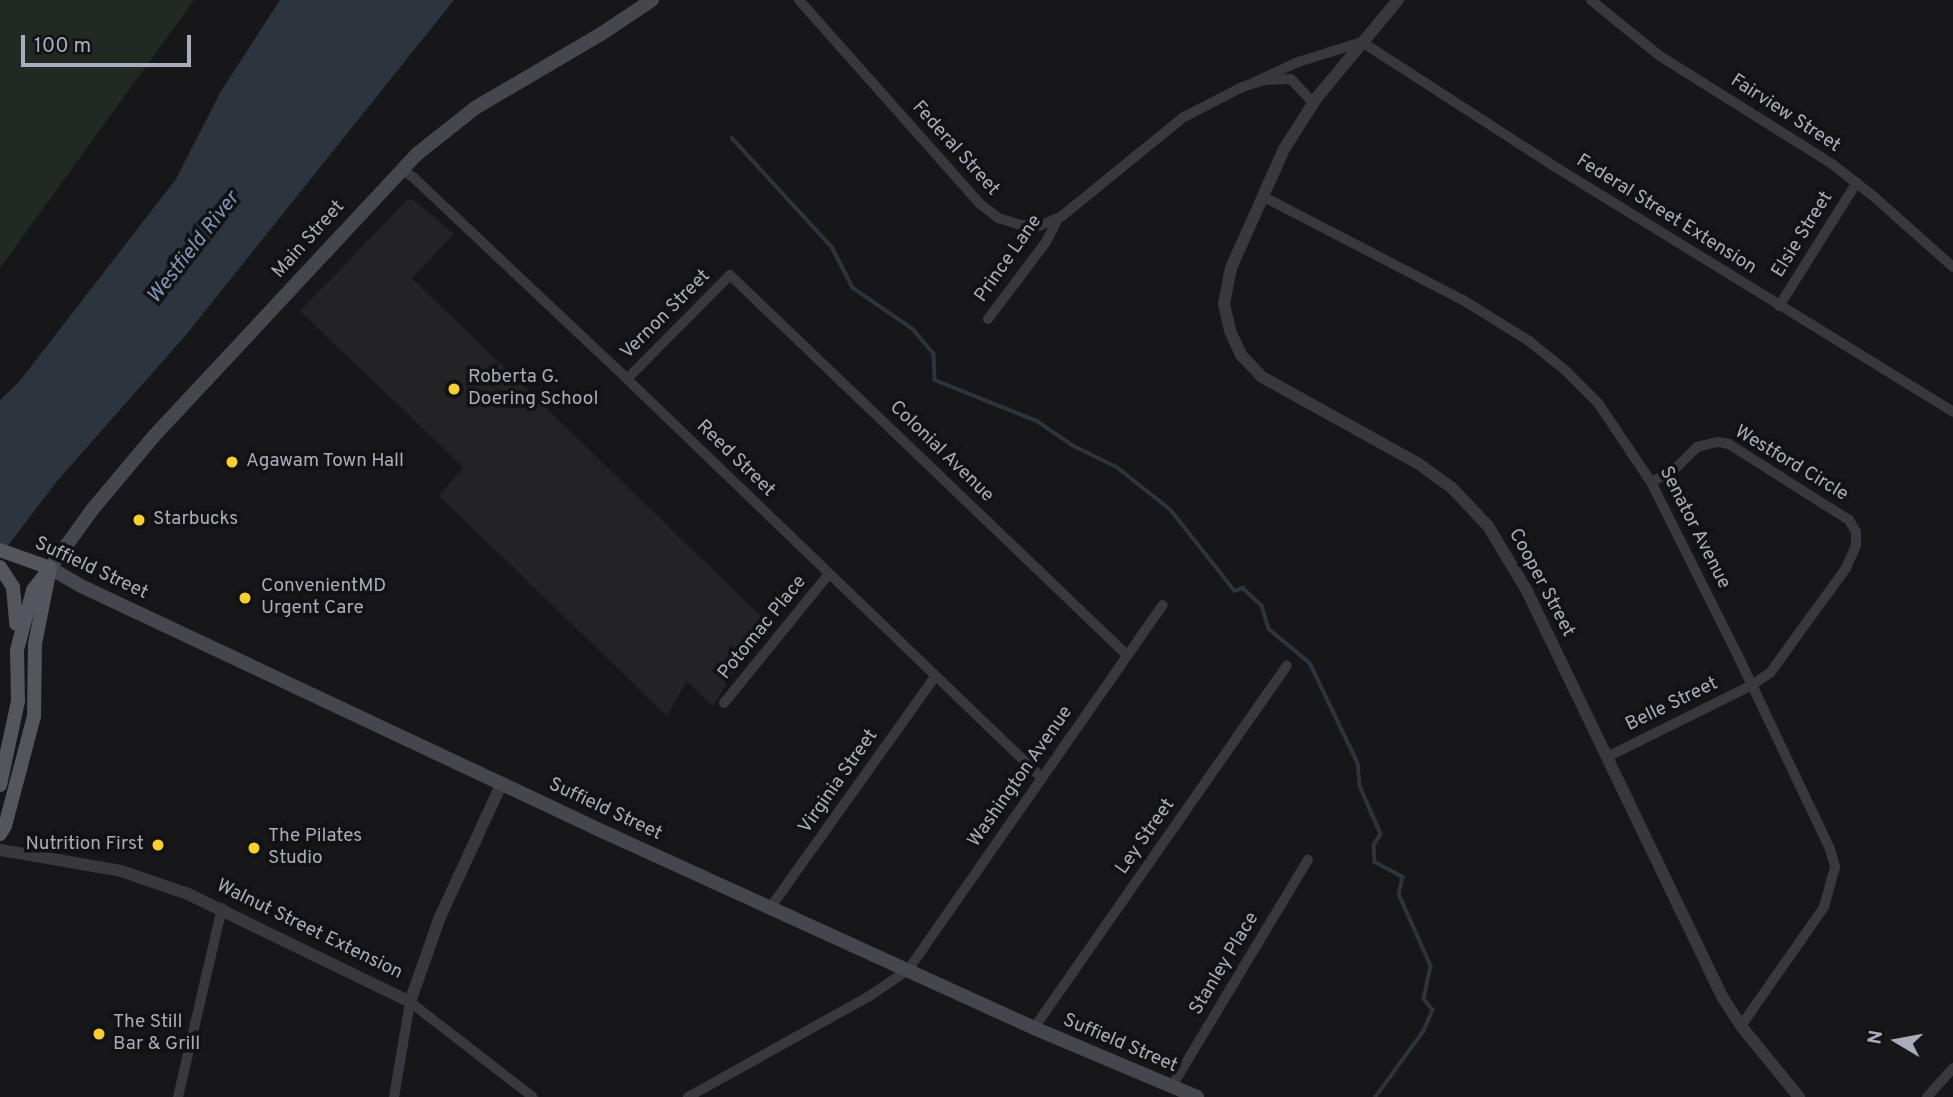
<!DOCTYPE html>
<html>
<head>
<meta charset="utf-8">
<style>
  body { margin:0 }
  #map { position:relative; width:1953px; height:1097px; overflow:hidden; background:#171719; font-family:Overpass,sans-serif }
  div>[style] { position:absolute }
  .built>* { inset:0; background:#232326 }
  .green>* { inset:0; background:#212923 }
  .water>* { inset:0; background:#2c343e }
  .stream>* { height:3.5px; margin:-1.75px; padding:0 1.75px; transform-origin:1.75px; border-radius:1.75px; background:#2c343e }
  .minor>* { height:10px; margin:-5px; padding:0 5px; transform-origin:5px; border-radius:5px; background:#38383e }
  .tertiary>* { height:12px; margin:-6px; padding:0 6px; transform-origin:6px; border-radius:6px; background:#38383e }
  .secondary>* { height:14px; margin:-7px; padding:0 7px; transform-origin:7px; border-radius:7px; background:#46474e }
  .primary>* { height:14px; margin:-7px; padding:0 7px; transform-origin:7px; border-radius:7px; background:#54555d }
  .dots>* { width:19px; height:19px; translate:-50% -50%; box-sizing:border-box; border:4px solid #121214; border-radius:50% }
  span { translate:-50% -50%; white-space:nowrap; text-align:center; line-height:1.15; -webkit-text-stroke:7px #121214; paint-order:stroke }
  .street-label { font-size:19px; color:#a9acba }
  .poi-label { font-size:19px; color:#a9acba }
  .left { translate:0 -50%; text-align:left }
  .right { translate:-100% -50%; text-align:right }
  .water-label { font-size:21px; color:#7e95b6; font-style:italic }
  .north { position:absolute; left:1862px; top:1006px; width:70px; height:70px; -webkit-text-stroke:5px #121214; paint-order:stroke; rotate:280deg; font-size:19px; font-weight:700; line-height:28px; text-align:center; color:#a9acba }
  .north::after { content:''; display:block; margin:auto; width:24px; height:32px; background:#a9acba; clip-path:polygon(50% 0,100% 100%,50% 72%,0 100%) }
  .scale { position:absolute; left:21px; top:35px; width:170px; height:32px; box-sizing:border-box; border:4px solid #a9acba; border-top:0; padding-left:9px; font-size:21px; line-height:24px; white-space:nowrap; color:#a9acba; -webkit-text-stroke:5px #121214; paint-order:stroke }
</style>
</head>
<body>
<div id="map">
  <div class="built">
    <i style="clip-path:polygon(413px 199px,454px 234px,412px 278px,765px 620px,713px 706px,687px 681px,667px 716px,439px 496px,463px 467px,300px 311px,407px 200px)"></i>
  </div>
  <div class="green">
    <i style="clip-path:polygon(0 0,194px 0,0 268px)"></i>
  </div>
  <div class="water">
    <i style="clip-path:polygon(280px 0,454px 0,185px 336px,58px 480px,0 556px,0 400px,19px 382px,176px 179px,221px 91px)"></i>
  </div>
  <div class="stream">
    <i style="left:732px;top:138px;width:148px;rotate:47.5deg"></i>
    <i style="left:832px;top:247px;width:46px;rotate:62.9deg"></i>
    <i style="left:853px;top:288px;width:73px;rotate:34.3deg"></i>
    <i style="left:913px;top:329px;width:33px;rotate:50deg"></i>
    <i style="left:934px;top:354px;width:26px;rotate:88deg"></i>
    <i style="left:935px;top:380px;width:110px;rotate:21.9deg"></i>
    <i style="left:1037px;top:421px;width:42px;rotate:34.4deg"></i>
    <i style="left:1072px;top:445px;width:50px;rotate:26.1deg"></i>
    <i style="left:1117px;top:467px;width:69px;rotate:38.5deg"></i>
    <i style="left:1171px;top:510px;width:103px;rotate:51.7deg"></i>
    <i style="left:1235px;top:591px;width:9px;rotate:-21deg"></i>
    <i style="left:1243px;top:588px;width:26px;rotate:43deg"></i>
    <i style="left:1262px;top:606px;width:24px;rotate:73deg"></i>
    <i style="left:1269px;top:629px;width:53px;rotate:39.7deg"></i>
    <i style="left:1310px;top:663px;width:111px;rotate:64.4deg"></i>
    <i style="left:1358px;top:763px;width:23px;rotate:85deg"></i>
    <i style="left:1360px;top:786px;width:52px;rotate:66.4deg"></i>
    <i style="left:1381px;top:834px;width:13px;rotate:122deg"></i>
    <i style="left:1374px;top:845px;width:17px;rotate:87deg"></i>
    <i style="left:1375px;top:862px;width:32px;rotate:28deg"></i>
    <i style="left:1403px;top:877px;width:17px;rotate:103deg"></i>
    <i style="left:1399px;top:894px;width:79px;rotate:66deg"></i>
    <i style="left:1431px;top:966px;width:34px;rotate:102deg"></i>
    <i style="left:1424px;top:999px;width:14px;rotate:51deg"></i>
    <i style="left:1433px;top:1010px;width:23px;rotate:113deg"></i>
    <i style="left:1424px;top:1031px;width:82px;rotate:126deg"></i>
  </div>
  <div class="minor">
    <i style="left:799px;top:0;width:271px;rotate:48.4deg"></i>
    <i style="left:979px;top:203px;width:24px;rotate:38deg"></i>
    <i style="left:998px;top:218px;width:24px;rotate:17deg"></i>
    <i style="left:1021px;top:225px;width:18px;rotate:3deg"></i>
    <i style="left:1039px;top:226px;width:25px;rotate:-23deg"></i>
    <i style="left:1062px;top:216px;width:157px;rotate:-39.1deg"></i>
    <i style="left:1184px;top:117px;width:65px;rotate:-27.3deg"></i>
    <i style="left:1242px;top:87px;width:24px;rotate:-17deg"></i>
    <i style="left:1265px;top:80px;width:26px;rotate:-2deg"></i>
    <i style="left:1291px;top:79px;width:33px;rotate:47deg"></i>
    <i style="left:1591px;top:0;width:89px;rotate:39.1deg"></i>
    <i style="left:1660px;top:56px;width:203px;rotate:32.1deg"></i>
    <i style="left:1832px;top:164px;width:51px;rotate:37.8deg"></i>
    <i style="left:1872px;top:195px;width:108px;rotate:41.6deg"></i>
    <i style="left:1253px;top:83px;width:50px;rotate:-25deg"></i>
    <i style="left:1298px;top:62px;width:67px;rotate:-17.4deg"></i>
    <i style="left:1362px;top:42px;width:232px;rotate:32.9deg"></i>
    <i style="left:1557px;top:168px;width:465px;rotate:31.6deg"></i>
    <i style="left:401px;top:169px;width:16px;rotate:35deg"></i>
    <i style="left:414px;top:178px;width:293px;rotate:43.3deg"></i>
    <i style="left:627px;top:379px;width:576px;rotate:43.87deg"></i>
    <i style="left:1262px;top:196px;width:226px;rotate:27.4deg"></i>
    <i style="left:1463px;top:300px;width:78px;rotate:31.8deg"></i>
    <i style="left:1529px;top:341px;width:46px;rotate:38.9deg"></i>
    <i style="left:1565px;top:370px;width:47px;rotate:45deg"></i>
    <i style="left:1598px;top:403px;width:95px;rotate:56.1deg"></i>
    <i style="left:1651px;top:482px;width:197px;rotate:63.4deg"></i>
    <i style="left:1739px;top:658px;width:212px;rotate:64.5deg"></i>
    <i style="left:1830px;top:849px;width:19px;rotate:74deg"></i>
    <i style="left:1835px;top:867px;width:41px;rotate:105.4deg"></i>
    <i style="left:1824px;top:907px;width:145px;rotate:124.9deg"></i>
    <i style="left:1779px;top:306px;width:146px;rotate:-57.8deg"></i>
    <i style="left:988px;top:319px;width:96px;rotate:-53deg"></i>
    <i style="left:1046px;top:242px;width:27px;rotate:-63deg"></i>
    <i style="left:627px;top:379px;width:146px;rotate:-45.3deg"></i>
    <i style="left:730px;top:275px;width:550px;rotate:43.75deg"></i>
    <i style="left:724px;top:703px;width:166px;rotate:-50.9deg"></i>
    <i style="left:1607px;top:757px;width:162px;rotate:-26.4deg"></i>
    <i style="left:1752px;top:685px;width:22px;rotate:-34deg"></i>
    <i style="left:1770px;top:673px;width:130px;rotate:-54.1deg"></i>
    <i style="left:1846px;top:568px;width:24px;rotate:-66deg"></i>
    <i style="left:1856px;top:546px;width:14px;rotate:-90deg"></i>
    <i style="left:1856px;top:532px;width:14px;rotate:-120deg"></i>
    <i style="left:1849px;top:520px;width:142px;rotate:-147.7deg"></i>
    <i style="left:1729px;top:444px;width:11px;rotate:-170deg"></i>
    <i style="left:1718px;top:442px;width:22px;rotate:167deg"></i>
    <i style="left:1697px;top:447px;width:35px;rotate:135deg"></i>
    <i style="left:1672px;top:472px;width:23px;rotate:155deg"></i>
    <i style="left:770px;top:908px;width:284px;rotate:-54.5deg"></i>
    <i style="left:1034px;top:1028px;width:442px;rotate:-55.1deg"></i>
    <i style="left:1172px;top:1086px;width:264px;rotate:-59deg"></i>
    <i style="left:178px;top:1097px;width:194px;rotate:-76.9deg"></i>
    <i style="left:394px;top:1097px;width:96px;rotate:-80.4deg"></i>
    <i style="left:410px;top:1002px;width:155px;rotate:37.7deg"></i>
    <i style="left:688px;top:1097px;width:206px;rotate:-29.1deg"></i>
    <i style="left:868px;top:997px;width:48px;rotate:-34deg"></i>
    <i style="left:908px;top:970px;width:445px;rotate:-55.1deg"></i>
    <i style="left:1927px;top:1097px;width:39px;rotate:-48deg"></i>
  </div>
  <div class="tertiary">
    <i style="left:1398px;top:0;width:125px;rotate:129.8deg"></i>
    <i style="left:1318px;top:96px;width:63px;rotate:122.7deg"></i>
    <i style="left:1284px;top:149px;width:130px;rotate:114deg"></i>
    <i style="left:1231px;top:268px;width:37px;rotate:101deg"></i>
    <i style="left:1224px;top:304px;width:28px;rotate:77deg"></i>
    <i style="left:1230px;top:331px;width:26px;rotate:65deg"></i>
    <i style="left:1241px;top:355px;width:30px;rotate:46deg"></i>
    <i style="left:1262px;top:377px;width:179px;rotate:29deg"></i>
    <i style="left:1419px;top:464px;width:39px;rotate:36deg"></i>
    <i style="left:1451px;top:487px;width:54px;rotate:46.5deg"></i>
    <i style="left:1488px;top:526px;width:76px;rotate:59deg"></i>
    <i style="left:1527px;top:591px;width:452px;rotate:64.3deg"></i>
    <i style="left:1723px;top:998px;width:33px;rotate:57deg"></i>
    <i style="left:1741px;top:1026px;width:92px;rotate:50.8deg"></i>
    <i style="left:0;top:850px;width:123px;rotate:9.8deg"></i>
    <i style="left:121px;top:871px;width:71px;rotate:18.9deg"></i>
    <i style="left:188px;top:894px;width:247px;rotate:25.9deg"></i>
    <i style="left:410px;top:1002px;width:90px;rotate:-70.6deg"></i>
    <i style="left:440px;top:917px;width:148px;rotate:-65.2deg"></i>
  </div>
  <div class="secondary">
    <i style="left:652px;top:0;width:61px;rotate:146.3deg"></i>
    <i style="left:601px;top:34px;width:146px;rotate:149.6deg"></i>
    <i style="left:475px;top:108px;width:74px;rotate:141.6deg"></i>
    <i style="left:417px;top:154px;width:386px;rotate:133deg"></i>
    <i style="left:154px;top:436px;width:97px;rotate:130deg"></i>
    <i style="left:92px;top:510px;width:72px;rotate:125.9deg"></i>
    <i style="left:50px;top:568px;width:36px;rotate:30deg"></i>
    <i style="left:81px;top:586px;width:578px;rotate:25.19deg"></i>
    <i style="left:604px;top:832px;width:473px;rotate:24.5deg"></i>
    <i style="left:1034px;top:1028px;width:177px;rotate:22.9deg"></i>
  </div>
  <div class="primary">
    <i style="left:0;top:550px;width:53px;rotate:19.8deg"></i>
    <i style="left:0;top:567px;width:24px;rotate:57deg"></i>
    <i style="left:13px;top:587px;width:37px;rotate:85deg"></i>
    <i style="left:0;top:785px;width:86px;rotate:-77.9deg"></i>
    <i style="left:18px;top:701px;width:51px;rotate:-91.1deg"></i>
    <i style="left:17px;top:650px;width:62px;rotate:-75.1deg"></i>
    <i style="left:33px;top:590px;width:23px;rotate:-52deg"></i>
    <i style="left:0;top:834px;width:9px;rotate:-58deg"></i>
    <i style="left:5px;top:826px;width:114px;rotate:-75.2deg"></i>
    <i style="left:34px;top:716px;width:72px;rotate:-89.2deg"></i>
    <i style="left:35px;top:644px;width:77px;rotate:-78.8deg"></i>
  </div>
  <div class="dots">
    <i style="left:454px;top:389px;background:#f9cf2f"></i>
    <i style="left:232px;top:462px;background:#f9cf2f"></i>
    <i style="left:139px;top:520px;background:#f9cf2f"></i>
    <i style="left:245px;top:598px;background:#f9cf2f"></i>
    <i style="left:158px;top:845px;background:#f9cf2f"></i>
    <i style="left:254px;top:848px;background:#f9cf2f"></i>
    <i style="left:99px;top:1034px;background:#f9cf2f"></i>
  </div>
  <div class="street-label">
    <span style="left:1785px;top:114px;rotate:33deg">Fairview Street</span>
    <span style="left:955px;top:149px;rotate:48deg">Federal Street</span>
    <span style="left:1666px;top:215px;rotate:32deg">Federal Street Extension</span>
    <span style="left:1803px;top:235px;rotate:-58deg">Elsie Street</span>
    <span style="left:309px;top:240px;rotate:-48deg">Main Street</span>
    <span style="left:1009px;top:259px;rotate:-55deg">Prince Lane</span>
    <span style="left:666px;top:315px;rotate:-45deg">Vernon Street</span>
    <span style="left:941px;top:452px;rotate:44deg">Colonial Avenue</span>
    <span style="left:735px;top:459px;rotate:44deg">Reed Street</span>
    <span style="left:1791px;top:464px;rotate:31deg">Westford Circle</span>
    <span style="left:1694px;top:528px;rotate:63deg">Senator Avenue</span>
    <span style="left:91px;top:569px;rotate:25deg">Suffield Street</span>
    <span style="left:1541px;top:583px;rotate:62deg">Cooper Street</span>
    <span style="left:763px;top:628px;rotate:-51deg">Potomac Place</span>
    <span style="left:1672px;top:705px;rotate:-26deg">Belle Street</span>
    <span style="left:1021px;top:777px;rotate:-55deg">Washington Avenue</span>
    <span style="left:839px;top:782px;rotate:-55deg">Virginia Street</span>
    <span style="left:605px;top:810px;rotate:25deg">Suffield Street</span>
    <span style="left:1146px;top:837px;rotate:-55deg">Ley Street</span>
    <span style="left:309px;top:930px;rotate:26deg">Walnut Street Extension</span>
    <span style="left:1225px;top:964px;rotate:-59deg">Stanley Place</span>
    <span style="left:1120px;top:1044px;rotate:23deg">Suffield Street</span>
  </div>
  <div class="poi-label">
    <span class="left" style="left:468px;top:389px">Roberta G.<br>Doering School</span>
    <span class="left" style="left:246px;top:462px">Agawam Town Hall</span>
    <span class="left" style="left:153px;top:520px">Starbucks</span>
    <span class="left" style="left:261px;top:598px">ConvenientMD<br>Urgent Care</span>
    <span class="left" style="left:268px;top:848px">The Pilates<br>Studio</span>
    <span class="right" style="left:144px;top:845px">Nutrition First</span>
    <span class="left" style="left:113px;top:1034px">The Still<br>Bar &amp; Grill</span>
  </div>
  <div class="water-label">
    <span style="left:194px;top:248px;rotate:-52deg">Westfield River</span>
  </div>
  <div class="north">N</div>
  <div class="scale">100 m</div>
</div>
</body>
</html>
